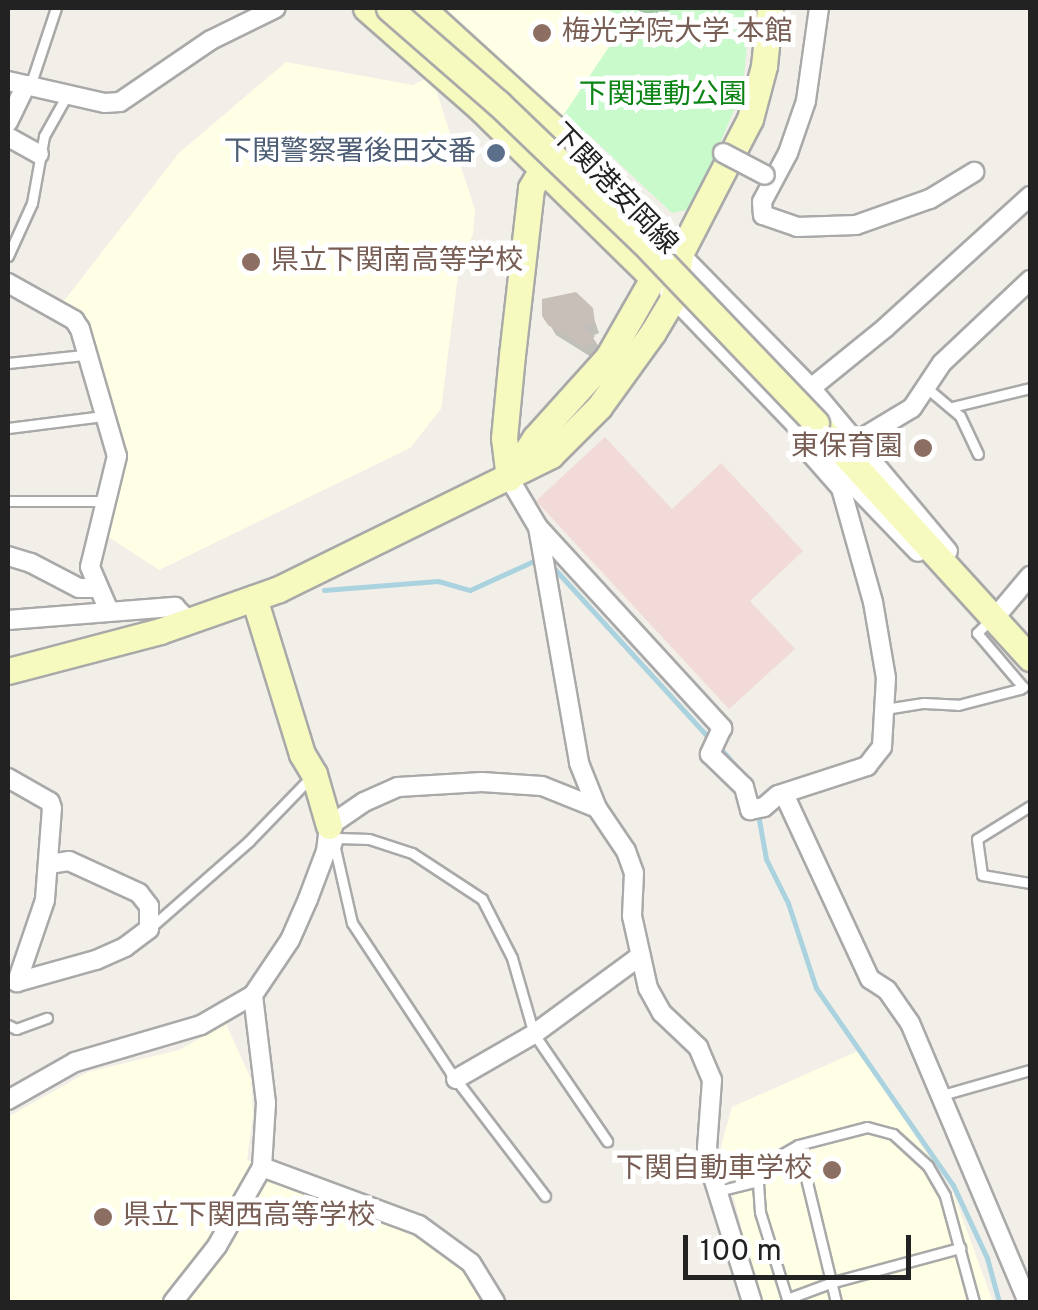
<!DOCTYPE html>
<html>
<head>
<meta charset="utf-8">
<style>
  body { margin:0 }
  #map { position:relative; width:1038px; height:1310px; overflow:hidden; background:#f2efe9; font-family:Overpass,"Noto Sans JP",sans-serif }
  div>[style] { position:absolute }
  .commercial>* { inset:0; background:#f2dad9 }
  .education>* { inset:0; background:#ffffe5 }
  .park>* { inset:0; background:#c8facc }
  .shadow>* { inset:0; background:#0003 }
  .stream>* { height:5px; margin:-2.5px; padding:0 2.5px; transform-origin:2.5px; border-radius:2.5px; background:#aad3df }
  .building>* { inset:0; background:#c7bfb8 }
  .roads { filter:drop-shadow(2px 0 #a9a9a9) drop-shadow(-2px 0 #a9a9a9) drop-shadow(0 2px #a9a9a9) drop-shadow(0 -2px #a9a9a9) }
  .lane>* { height:9px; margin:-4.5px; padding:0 4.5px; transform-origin:4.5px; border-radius:4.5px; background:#fff }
  .street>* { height:18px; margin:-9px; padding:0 9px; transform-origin:9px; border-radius:9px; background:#fff }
  .secondary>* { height:25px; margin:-12.5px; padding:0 12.5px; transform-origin:12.5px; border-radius:12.5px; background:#f7fabf }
  .bridges { filter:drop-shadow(2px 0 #a9a9a9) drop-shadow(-2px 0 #a9a9a9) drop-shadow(0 2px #a9a9a9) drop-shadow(0 -2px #a9a9a9) }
  .street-bridge>* { height:18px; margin:-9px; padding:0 9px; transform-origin:9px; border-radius:9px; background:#fff }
  .secondary-bridge>* { height:25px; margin:-12.5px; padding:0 12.5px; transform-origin:12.5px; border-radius:12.5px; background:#f7fabf }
  .dots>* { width:28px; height:28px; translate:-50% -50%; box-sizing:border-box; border:5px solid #fff; border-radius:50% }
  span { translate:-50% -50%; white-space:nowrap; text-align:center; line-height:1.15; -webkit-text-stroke:10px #fff; paint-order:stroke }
  .education-label { font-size:28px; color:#785e54 }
  .left { translate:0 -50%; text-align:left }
  .right { translate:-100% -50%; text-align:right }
  .park-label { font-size:28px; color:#0c8416 }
  .service-label { font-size:28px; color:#4e5e75 }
  .street-label { font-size:28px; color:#222 }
  .frame { position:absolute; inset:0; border:10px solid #222; pointer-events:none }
  .scale { position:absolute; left:683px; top:1235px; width:228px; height:45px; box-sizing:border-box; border:5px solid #222; border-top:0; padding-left:12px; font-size:30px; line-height:35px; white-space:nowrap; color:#222; -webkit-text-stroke:8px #fff; paint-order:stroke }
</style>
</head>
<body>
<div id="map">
  <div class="commercial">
    <i style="clip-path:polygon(605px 437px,672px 509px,721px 463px,803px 551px,750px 601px,795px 649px,729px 709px,536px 501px)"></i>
  </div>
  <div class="education">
    <i style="clip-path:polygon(442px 8px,606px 8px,623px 26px,561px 119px)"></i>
    <i style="clip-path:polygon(286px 62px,413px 85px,425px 79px,436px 90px,475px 210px,473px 234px,459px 267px,441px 409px,410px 448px,159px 570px,104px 534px,121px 456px,92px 370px,60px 306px,179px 153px)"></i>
    <i style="clip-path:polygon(226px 1024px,251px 1079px,253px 1114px,247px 1160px,342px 1194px,454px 1254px,485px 1302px,8px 1302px,8px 1117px,88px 1072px,179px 1050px)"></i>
    <i style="clip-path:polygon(858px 1051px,953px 1193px,993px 1302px,760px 1302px,721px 1146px,732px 1107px)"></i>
  </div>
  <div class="park">
    <i style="clip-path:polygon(606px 8px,750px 8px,743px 89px,692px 209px,672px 213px,590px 136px,561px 119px,623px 26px)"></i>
  </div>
  <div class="shadow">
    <i style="clip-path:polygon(635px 8px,672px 8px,653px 26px)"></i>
    <i style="clip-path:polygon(591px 310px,599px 333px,592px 336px,599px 347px,591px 357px,556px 335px,550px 325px)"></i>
  </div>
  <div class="stream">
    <i style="left:551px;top:565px;width:237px;rotate:47.6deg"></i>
    <i style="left:324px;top:590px;width:114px;rotate:-4.5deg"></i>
    <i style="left:438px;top:581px;width:33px;rotate:16deg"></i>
    <i style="left:470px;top:590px;width:70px;rotate:-24.4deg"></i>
    <i style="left:719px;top:747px;width:47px;rotate:48.5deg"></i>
    <i style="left:750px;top:782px;width:22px;rotate:72deg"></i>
    <i style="left:758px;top:814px;width:46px;rotate:79.9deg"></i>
    <i style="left:766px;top:859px;width:49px;rotate:63.4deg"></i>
    <i style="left:788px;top:903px;width:89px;rotate:71.8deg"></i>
    <i style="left:816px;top:988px;width:240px;rotate:55.2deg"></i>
    <i style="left:953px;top:1185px;width:81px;rotate:65deg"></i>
    <i style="left:987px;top:1258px;width:46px;rotate:74.7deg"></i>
  </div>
  <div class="building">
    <i style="clip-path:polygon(576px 292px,593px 308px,595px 323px,583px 327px,595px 336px,585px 348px,548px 325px,542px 316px,542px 299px)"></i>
  </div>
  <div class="roads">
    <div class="lane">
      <i style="left:30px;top:86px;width:82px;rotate:-71.6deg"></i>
      <i style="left:8px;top:256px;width:58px;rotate:-65.6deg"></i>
      <i style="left:32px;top:203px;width:68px;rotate:-79.8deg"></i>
      <i style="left:44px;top:136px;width:47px;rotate:-60.7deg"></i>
      <i style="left:8px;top:363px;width:76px;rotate:-6deg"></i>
      <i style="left:928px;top:389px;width:42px;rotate:40.2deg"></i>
      <i style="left:960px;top:416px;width:42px;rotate:64.7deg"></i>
      <i style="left:952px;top:407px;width:80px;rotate:-13.7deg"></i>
      <i style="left:8px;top:428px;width:96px;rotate:-7.2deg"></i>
      <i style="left:8px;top:501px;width:99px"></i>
      <i style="left:885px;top:709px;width:39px;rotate:-9deg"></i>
      <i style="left:924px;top:703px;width:34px;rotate:3deg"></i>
      <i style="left:958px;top:705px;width:64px;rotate:-14.5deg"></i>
      <i style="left:1020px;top:689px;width:4px;rotate:-34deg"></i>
      <i style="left:1023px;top:687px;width:71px;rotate:-130.4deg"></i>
      <i style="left:977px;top:633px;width:16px;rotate:-45deg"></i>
      <i style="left:1030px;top:806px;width:62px;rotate:148.1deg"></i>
      <i style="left:977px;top:839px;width:36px;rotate:82deg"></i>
      <i style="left:982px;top:875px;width:49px;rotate:9.5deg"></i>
      <i style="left:149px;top:929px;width:133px;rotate:-41.3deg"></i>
      <i style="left:249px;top:841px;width:91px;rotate:-45.9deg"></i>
      <i style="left:8px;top:1025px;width:9px;rotate:27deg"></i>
      <i style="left:16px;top:1029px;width:33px;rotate:-20deg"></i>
      <i style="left:942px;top:1095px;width:91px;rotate:-15.9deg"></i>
      <i style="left:798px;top:1145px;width:162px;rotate:76.4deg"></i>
      <i style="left:718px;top:1191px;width:41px;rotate:-14deg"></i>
      <i style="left:545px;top:1196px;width:155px;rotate:-127.4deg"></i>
      <i style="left:451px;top:1073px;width:180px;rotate:-123.4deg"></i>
      <i style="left:352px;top:923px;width:77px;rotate:-102.8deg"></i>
      <i style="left:335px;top:848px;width:10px;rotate:-73deg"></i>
      <i style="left:338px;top:838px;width:31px;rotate:2deg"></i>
      <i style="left:369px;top:839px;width:45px;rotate:18deg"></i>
      <i style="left:412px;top:853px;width:84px;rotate:33.3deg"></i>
      <i style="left:482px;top:899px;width:66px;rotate:63deg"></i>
      <i style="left:512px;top:958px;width:79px;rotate:73.9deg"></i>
      <i style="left:534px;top:1034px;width:130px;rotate:55.7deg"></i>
      <i style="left:787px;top:1299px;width:46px;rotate:-20.4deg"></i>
      <i style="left:830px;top:1283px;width:135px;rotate:-15.1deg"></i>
      <i style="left:788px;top:1302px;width:94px;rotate:-107.3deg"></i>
      <i style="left:760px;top:1212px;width:31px;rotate:-94deg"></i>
      <i style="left:758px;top:1181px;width:35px;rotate:-49deg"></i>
      <i style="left:781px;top:1155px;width:20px;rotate:-30deg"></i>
      <i style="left:798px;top:1145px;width:71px;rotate:-14.6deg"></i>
      <i style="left:867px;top:1127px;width:27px;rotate:15deg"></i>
      <i style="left:893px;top:1134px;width:47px;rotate:42.4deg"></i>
      <i style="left:928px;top:1166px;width:34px;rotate:60deg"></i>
      <i style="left:945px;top:1196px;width:110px;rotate:74.7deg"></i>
    </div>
    <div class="street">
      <i style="left:819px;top:8px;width:94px;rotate:98deg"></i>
      <i style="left:806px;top:101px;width:55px;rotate:109.1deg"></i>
      <i style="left:788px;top:153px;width:55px;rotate:118deg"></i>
      <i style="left:762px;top:202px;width:13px;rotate:86deg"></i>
      <i style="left:763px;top:215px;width:36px;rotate:19deg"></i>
      <i style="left:797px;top:227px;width:59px;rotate:-1.9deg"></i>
      <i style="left:856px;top:225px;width:78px;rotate:-19.4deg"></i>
      <i style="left:930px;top:199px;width:52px;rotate:-31.5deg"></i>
      <i style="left:8px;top:81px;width:99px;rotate:12.8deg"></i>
      <i style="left:105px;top:103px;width:15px;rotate:-4deg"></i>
      <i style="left:120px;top:102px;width:110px;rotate:-34.3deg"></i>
      <i style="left:211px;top:40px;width:72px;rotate:-26.2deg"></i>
      <i style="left:8px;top:122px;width:41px;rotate:-64.1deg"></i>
      <i style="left:10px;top:138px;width:33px;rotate:29deg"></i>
      <i style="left:680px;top:254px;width:187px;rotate:45.6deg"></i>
      <i style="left:811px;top:388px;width:213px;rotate:50deg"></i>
      <i style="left:8px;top:283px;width:76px;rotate:29.3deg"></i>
      <i style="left:74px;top:320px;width:11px;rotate:56deg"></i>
      <i style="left:80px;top:329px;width:132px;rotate:73.8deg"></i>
      <i style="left:117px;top:456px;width:114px;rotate:103.7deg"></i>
      <i style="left:90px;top:567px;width:48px;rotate:66.6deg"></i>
      <i style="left:669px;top:293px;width:359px;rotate:46.1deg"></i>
      <i style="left:811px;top:388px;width:95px;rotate:-39deg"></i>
      <i style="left:885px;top:328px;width:196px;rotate:-42.3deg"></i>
      <i style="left:857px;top:441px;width:64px;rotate:-31deg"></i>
      <i style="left:912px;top:408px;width:54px;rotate:-56.3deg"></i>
      <i style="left:942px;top:363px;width:121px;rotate:-43.3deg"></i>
      <i style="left:509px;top:478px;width:57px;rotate:59.4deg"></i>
      <i style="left:538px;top:527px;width:273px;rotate:47.5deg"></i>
      <i style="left:722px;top:728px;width:29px;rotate:115deg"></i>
      <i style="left:710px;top:754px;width:47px;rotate:44.1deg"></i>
      <i style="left:744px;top:787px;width:24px;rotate:75deg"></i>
      <i style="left:750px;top:810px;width:14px;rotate:-12deg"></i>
      <i style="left:764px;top:807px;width:18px;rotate:-41deg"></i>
      <i style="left:778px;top:795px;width:94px;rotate:-18deg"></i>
      <i style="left:867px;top:766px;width:24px;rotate:-52deg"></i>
      <i style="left:882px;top:747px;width:69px;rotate:-86.7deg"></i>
      <i style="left:886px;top:678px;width:77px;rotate:-99.7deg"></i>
      <i style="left:873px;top:602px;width:118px;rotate:-105.7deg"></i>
      <i style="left:841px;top:488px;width:44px;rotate:-131.3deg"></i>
      <i style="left:812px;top:455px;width:11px;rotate:-41deg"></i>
      <i style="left:538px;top:527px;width:240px;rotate:80.1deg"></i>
      <i style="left:579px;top:763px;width:48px;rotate:68.2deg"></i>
      <i style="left:597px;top:808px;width:52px;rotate:56deg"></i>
      <i style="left:626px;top:851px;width:23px;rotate:70deg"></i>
      <i style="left:634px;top:873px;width:43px;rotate:92.7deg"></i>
      <i style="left:632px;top:916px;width:74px;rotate:77.5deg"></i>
      <i style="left:648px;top:988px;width:29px;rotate:61deg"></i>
      <i style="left:662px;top:1013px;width:50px;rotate:43.4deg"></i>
      <i style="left:698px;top:1047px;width:36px;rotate:67deg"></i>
      <i style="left:712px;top:1080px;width:68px;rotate:94.2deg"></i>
      <i style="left:707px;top:1148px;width:23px;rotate:80deg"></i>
      <i style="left:711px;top:1171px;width:137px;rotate:72.6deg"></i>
      <i style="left:8px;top:556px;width:24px;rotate:17deg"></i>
      <i style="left:31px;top:563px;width:54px;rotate:27.5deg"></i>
      <i style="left:79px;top:588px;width:18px"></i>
      <i style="left:998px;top:614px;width:50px;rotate:-49.9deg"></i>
      <i style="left:8px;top:620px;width:168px;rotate:-4.5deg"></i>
      <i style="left:175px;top:607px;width:20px;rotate:45deg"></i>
      <i style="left:8px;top:778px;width:48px;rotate:29.7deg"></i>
      <i style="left:50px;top:802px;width:6px;rotate:72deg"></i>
      <i style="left:52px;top:808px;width:92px;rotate:94.4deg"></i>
      <i style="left:45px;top:900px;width:87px;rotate:108.9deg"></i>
      <i style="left:784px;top:794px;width:204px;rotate:65.1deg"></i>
      <i style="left:870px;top:979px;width:20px;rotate:33deg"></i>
      <i style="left:887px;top:990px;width:40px;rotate:55.1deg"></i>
      <i style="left:910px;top:1023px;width:303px;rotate:67.1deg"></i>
      <i style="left:17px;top:982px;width:82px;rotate:-15.6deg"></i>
      <i style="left:96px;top:960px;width:32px;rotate:-24deg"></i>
      <i style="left:125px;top:947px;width:30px;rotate:-37deg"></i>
      <i style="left:149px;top:929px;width:23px;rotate:-90deg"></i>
      <i style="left:149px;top:906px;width:16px;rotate:-128deg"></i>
      <i style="left:139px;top:893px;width:77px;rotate:-155.4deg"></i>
      <i style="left:69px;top:861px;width:19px;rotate:171deg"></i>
      <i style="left:456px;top:1079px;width:90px;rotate:-30deg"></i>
      <i style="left:534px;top:1034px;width:132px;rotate:-36.3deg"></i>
      <i style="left:8px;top:1100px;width:77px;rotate:-29.6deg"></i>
      <i style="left:75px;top:1062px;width:131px;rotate:-16.4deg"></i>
      <i style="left:201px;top:1025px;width:60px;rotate:-30deg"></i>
      <i style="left:253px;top:995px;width:66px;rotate:-56.1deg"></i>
      <i style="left:290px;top:940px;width:45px;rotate:-66.3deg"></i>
      <i style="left:308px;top:899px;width:51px;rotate:-69.4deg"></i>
      <i style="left:326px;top:851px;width:25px;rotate:-83deg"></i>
      <i style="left:329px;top:826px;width:42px;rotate:-34.4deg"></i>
      <i style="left:364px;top:802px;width:37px;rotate:-24deg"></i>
      <i style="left:398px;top:787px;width:84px;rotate:-3.4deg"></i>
      <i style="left:482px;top:782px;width:60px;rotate:3.8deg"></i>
      <i style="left:542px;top:786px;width:59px;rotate:21.8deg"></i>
      <i style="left:262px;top:1167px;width:167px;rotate:20.3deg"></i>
      <i style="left:419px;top:1225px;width:64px;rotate:36.2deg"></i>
      <i style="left:471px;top:1263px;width:46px;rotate:58.4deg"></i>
      <i style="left:173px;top:1302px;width:71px;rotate:-51.8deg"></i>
      <i style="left:217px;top:1246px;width:91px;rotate:-60.3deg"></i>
      <i style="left:262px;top:1167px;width:64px;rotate:-86.4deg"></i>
      <i style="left:266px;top:1103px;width:109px;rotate:-96.9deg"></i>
    </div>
    <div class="secondary">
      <i style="left:366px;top:8px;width:153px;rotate:41.3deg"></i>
      <i style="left:481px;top:109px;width:241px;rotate:44.5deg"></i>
      <i style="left:422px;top:8px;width:178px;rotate:42.3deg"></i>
      <i style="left:554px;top:128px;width:178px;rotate:45deg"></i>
      <i style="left:816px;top:423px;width:318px;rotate:47.7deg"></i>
      <i style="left:512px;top:474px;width:43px;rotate:-57.4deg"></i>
      <i style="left:535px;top:438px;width:109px;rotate:-48deg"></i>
      <i style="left:608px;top:357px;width:91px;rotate:-60.3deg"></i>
      <i style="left:653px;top:278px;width:36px;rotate:-42deg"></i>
      <i style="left:680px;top:254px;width:152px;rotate:-62.6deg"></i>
      <i style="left:750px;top:119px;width:55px;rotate:-75.2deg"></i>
      <i style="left:764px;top:66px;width:58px;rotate:-84.1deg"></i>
      <i style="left:509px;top:478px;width:40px;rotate:-97.1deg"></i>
      <i style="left:504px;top:438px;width:83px;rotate:-84.5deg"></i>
      <i style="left:512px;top:355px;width:168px;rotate:-83.5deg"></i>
      <i style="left:531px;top:188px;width:24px;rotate:-60deg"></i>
      <i style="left:254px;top:598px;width:163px;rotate:72.9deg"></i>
      <i style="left:302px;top:754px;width:23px;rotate:59deg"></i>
      <i style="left:314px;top:774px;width:54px;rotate:73.9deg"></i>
      <i style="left:8px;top:671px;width:157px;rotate:-14.7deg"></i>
      <i style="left:160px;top:631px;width:126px;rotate:-19.4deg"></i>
      <i style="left:279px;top:589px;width:303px;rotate:-26.2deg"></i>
      <i style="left:551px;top:455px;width:68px;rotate:-45deg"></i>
      <i style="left:599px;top:407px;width:92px;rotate:-54.2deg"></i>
      <i style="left:653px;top:332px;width:41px;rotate:-59deg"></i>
      <i style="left:674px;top:297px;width:43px;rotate:-82.1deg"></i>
    </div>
  </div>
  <div class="bridges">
    <div class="street-bridge">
      <i style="left:723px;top:153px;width:47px;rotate:27.6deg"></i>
    </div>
    <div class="secondary-bridge">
      <i style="left:389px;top:8px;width:145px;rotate:41.1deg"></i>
      <i style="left:498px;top:103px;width:199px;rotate:43.8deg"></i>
      <i style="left:642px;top:241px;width:252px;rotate:46.3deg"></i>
    </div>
  </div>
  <div class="dots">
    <i style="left:542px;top:33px;background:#8d6e63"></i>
    <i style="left:496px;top:153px;background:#5c6f8a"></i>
    <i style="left:251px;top:262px;background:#8d6e63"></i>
    <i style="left:923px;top:448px;background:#8d6e63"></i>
    <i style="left:832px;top:1170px;background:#8d6e63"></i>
    <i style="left:103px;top:1217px;background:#8d6e63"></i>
  </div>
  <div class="education-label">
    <span class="left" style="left:562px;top:33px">梅光学院大学 本館</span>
    <span class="left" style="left:271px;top:262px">県立下関南高等学校</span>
    <span class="right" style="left:903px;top:448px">東保育園</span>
    <span class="right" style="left:812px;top:1170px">下関自動車学校</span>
    <span class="left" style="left:123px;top:1217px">県立下関西高等学校</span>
  </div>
  <div class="park-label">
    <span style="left:663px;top:96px">下関運動公園</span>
  </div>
  <div class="service-label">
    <span class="right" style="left:476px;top:153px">下関警察署後田交番</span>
  </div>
  <div class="street-label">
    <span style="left:613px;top:190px;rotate:46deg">下関港安岡線</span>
  </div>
  <div class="frame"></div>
  <div class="scale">100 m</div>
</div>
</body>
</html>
